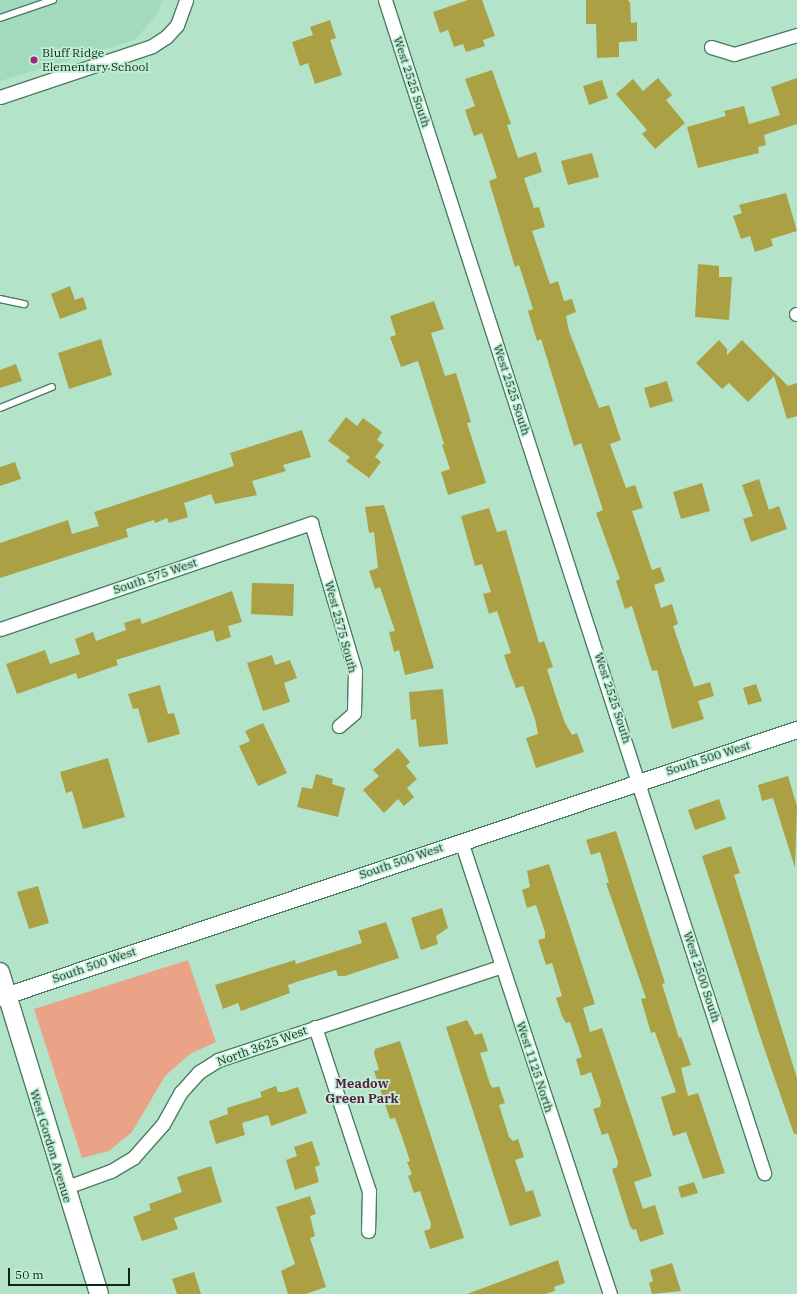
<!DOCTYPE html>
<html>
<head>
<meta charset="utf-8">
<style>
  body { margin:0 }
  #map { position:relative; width:797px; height:1294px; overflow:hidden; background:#b3e4ca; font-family:"IBM Plex Serif",serif }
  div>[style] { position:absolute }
  .built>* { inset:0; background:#a1dabd }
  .green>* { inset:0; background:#eba387 }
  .building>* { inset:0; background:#aba044 }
  .roads { filter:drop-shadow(1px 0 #4d7b64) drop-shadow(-1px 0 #4d7b64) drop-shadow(0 1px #4d7b64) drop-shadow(0 -1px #4d7b64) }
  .service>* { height:6px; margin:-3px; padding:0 3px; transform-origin:3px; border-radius:3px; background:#fff }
  .minor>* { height:13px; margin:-6.5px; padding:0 6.5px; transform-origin:6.5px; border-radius:6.5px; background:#fff }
  .tertiary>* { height:16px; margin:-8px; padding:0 8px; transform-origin:8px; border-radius:8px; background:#fff }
  .secondary>* { height:18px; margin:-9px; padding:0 9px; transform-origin:9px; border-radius:9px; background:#fff }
  .dots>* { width:11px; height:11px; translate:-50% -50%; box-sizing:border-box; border:2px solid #c0f1d7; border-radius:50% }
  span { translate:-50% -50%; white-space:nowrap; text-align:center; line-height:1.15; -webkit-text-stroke:3.5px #c0f1d7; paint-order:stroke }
  .poi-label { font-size:12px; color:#11241a }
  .left { translate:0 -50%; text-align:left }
  .street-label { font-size:12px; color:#11241a }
  .neighbourhood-label { font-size:13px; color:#571d45; font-weight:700 }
  .scale { position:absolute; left:8px; top:1268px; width:122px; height:18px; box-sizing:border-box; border:2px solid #11241a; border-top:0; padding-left:5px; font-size:12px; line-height:14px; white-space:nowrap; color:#11241a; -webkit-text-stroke:3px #c0f1d7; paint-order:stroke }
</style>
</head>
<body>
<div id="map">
  <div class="built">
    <i style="clip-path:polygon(0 0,162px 0,158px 13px,135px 40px,0 81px)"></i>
  </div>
  <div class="green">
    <i style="clip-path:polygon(188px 960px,216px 1042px,190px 1054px,165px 1076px,132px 1132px,109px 1151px,82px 1158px,34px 1009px)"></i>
  </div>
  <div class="building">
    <i style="clip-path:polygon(468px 0,482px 0,495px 36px,483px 40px,485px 46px,466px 52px,463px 44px,454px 47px,448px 30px,440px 33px,433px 12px)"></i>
    <i style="clip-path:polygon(586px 0,628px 0,630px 3px,631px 23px,637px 22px,637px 41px,619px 42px,619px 57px,597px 58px,596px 24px,586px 24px)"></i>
    <i style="clip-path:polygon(330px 20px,336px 38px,330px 40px,342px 75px,315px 84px,308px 63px,300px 66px,292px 42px,313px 35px,310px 27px)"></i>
    <i style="clip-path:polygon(492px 70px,511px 124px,507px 125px,518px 158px,536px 152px,542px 172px,524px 178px,534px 208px,539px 207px,545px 227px,532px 231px,550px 284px,558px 281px,564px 301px,572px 299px,576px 312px,566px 316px,569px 331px,599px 408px,609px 405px,621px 440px,610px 444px,626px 488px,635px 485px,643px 508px,632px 511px,652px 570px,660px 567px,665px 581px,654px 585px,661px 608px,672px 604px,678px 624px,673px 626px,694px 687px,710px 682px,714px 696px,698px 701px,704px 719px,672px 729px,657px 670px,652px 671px,632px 606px,625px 609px,616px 581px,620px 579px,596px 513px,603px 510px,581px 443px,574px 446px,541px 339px,537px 341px,528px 311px,533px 309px,519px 265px,515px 267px,489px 181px,497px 178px,482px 133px,474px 136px,465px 110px,475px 106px,465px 79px)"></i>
    <i style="clip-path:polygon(658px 78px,672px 95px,666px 100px,685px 123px,655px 149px,642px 134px,647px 130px,616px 94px,633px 79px,643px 91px)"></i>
    <i style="clip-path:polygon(797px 78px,797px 124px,764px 135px,766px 145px,758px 147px,759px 153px,698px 168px,687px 127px,726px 116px,724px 111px,744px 106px,749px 124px,780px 115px,771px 87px)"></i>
    <i style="clip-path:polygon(602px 80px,608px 98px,589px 105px,583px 86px)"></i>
    <i style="clip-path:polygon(592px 153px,599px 177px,568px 185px,561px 161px)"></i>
    <i style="clip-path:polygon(786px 193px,797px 231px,771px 239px,773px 246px,755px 252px,750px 236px,741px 239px,733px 216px,742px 213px,739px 205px)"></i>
    <i style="clip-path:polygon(698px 264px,719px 266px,719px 277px,732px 277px,729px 320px,695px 317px)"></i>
    <i style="clip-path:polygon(70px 286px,75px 300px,83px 297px,87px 309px,60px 319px,51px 294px)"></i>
    <i style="clip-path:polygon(434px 301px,444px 329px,431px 333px,445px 376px,456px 373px,471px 422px,467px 423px,486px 483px,448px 495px,441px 472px,450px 469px,442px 445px,444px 444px,418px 361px,401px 367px,390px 337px,396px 335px,390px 316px)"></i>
    <i style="clip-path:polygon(101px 339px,112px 375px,69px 389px,58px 353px)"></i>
    <i style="clip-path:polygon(719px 340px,727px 349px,727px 355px,742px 340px,788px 386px,797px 383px,797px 416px,787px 419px,774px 376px,748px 402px,729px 383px,722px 389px,696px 363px)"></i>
    <i style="clip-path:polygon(16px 364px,22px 381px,0 388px,0 370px)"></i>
    <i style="clip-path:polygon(667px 381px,673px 401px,650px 408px,644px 388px)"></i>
    <i style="clip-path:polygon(346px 417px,357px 426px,363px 418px,382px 432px,377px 440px,384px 445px,375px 457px,381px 462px,369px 478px,346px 461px,350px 457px,328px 441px)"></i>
    <i style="clip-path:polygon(302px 430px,311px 457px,283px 465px,286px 471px,252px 481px,257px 495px,215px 504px,211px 494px,184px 503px,188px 517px,169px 523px,167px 518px,155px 523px,154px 520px,126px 529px,128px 537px,0 578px,0 543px,68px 520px,72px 534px,99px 526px,94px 512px,234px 466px,230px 453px)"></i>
    <i style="clip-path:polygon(15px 462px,21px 479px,0 486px,0 467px)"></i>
    <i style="clip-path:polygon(759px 479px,769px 510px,779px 506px,787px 529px,751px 542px,743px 519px,753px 516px,742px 485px)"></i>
    <i style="clip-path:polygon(702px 483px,710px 511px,681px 519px,673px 492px)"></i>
    <i style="clip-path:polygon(384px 505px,434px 668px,405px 675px,399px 650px,394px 652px,389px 632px,395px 631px,380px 587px,375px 589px,369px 571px,378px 568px,374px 532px,369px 533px,365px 507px)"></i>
    <i style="clip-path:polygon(489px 508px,497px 532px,506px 530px,539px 643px,544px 641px,553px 667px,547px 669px,557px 700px,565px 723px,572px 735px,577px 733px,584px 752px,536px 768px,526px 738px,538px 734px,535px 719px,523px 686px,516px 688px,509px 670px,504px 655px,511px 653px,497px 611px,489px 614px,483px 594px,491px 592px,482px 564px,475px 566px,461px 516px)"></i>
    <i style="clip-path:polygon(252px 583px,294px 584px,293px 616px,251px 614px)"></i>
    <i style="clip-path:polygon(232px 591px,242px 622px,228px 626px,231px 637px,216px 642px,213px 630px,116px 660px,118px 665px,78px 679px,76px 673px,17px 694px,6px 664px,45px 650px,50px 664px,80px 654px,75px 639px,93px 632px,96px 641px,126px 630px,124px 623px,140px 618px,142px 624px)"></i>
    <i style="clip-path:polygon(272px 655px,275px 665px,290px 660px,297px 678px,284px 683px,290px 702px,263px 711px,247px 663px)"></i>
    <i style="clip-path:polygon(756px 684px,762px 701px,748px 705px,743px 688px)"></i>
    <i style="clip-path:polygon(160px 685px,168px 714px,174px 713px,180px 734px,148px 743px,138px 708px,133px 709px,128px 694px)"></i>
    <i style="clip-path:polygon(443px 689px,448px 744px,419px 747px,416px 719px,411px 720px,409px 692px)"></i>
    <i style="clip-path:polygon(263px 723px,287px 773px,258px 786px,239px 746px,250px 741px,245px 731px)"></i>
    <i style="clip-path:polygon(398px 748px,410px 762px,406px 766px,417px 779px,407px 788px,414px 797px,404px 806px,398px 799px,384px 813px,363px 790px,379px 776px,373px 770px)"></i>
    <i style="clip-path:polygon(108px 758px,125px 817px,83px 829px,72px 791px,66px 793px,60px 772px)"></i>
    <i style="clip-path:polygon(316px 774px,333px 779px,332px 784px,345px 788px,338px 817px,297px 807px,302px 787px,312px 789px)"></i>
    <i style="clip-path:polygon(788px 776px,797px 806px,795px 868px,773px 798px,762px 801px,758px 785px)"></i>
    <i style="clip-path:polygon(719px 799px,726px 819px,695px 830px,688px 810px)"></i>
    <i style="clip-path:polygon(616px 831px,665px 983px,662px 984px,679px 1038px,681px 1037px,691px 1065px,681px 1068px,688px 1096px,698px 1093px,725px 1173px,703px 1179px,686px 1132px,673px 1136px,661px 1097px,676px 1092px,655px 1032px,651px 1033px,641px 999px,646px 998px,606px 883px,609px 883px,600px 852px,591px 855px,586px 840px)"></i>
    <i style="clip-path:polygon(731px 846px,740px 873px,734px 875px,797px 1078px,797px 1134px,794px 1134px,762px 1042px,702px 856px)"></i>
    <i style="clip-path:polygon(549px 864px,595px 1004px,583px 1008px,590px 1032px,602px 1028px,652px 1176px,634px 1182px,643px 1209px,655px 1205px,664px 1234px,640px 1242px,636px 1229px,633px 1230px,630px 1226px,612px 1169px,617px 1167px,618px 1162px,608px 1133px,602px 1135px,593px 1109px,600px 1107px,601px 1101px,591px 1072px,581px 1076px,576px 1059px,582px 1057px,570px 1022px,566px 1023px,562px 1016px,556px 998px,562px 996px,552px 963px,546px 965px,538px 940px,545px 938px,545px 932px,536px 905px,527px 908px,522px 890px,530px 887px,527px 871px)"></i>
    <i style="clip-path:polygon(38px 886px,49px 923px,29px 929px,17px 892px)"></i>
    <i style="clip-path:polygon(442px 908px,448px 928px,436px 936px,438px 944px,421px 950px,411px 918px)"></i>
    <i style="clip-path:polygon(386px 922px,399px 958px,345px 976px,338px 976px,336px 970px,299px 981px,288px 985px,290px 993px,241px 1011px,238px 1003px,223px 1009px,215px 985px,295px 960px,296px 964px,362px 943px,358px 931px)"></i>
    <i style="clip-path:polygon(467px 1020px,475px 1035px,482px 1033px,488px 1051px,480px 1053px,490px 1084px,493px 1088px,499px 1086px,505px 1103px,499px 1105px,509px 1137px,513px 1141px,518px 1139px,524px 1157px,515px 1160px,526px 1192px,533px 1190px,541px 1216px,510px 1226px,446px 1027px)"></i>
    <i style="clip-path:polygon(400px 1041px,464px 1238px,430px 1249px,424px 1231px,430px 1229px,431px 1224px,420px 1191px,414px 1193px,408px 1176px,412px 1174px,407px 1162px,410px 1161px,402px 1137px,395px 1118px,390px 1119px,374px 1071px,379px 1070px,374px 1053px,375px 1049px)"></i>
    <i style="clip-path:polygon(276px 1086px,278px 1092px,283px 1092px,298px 1087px,307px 1113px,271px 1126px,268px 1115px,242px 1123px,245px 1135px,216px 1144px,209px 1121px,228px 1114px,227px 1108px,262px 1097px,260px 1092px)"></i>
    <i style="clip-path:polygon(312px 1141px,320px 1165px,315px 1167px,319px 1182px,295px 1190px,286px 1160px,297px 1156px,294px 1147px)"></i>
    <i style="clip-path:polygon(211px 1166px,222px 1202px,174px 1218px,178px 1229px,142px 1241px,133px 1217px,151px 1210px,149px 1204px,182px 1192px,177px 1177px)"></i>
    <i style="clip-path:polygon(694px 1182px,698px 1193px,681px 1198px,678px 1187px)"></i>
    <i style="clip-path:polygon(310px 1196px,316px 1214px,310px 1216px,315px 1236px,310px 1238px,326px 1287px,306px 1294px,288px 1294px,281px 1271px,295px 1264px,276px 1207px)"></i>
    <i style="clip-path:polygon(558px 1260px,565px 1283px,554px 1287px,555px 1291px,545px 1294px,467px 1294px)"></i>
    <i style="clip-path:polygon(672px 1263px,681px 1291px,652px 1294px,649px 1283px,653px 1281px,650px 1270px)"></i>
    <i style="clip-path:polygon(194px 1272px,201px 1294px,177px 1294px,172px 1279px)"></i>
  </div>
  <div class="roads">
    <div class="service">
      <i style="left:0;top:18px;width:56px;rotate:-18.8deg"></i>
      <i style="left:0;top:299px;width:25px;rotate:12deg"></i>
      <i style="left:0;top:408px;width:56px;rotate:-22deg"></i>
    </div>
    <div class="minor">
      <i style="left:385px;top:0;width:1233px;rotate:72.09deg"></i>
      <i style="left:711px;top:47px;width:24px;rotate:17deg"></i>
      <i style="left:734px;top:54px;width:66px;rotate:-16.8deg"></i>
      <i style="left:0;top:97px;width:160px;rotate:-18.5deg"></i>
      <i style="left:152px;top:46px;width:17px;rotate:-33deg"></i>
      <i style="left:166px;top:37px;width:16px;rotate:-47deg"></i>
      <i style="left:177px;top:25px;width:27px;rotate:-70deg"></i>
      <i style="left:796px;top:314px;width:1px"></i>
      <i style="left:0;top:629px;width:329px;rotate:-18.8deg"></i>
      <i style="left:311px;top:523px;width:154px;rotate:73.4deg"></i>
      <i style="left:355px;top:671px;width:42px;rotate:91.4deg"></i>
      <i style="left:354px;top:713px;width:20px;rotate:139deg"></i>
      <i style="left:461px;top:841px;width:477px;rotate:71.8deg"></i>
      <i style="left:315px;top:1027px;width:173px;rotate:71.8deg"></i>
      <i style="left:369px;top:1191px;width:40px;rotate:91.4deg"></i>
      <i style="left:64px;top:1188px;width:50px;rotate:-19.9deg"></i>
      <i style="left:111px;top:1171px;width:26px;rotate:-31deg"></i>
      <i style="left:133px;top:1158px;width:45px;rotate:-48.6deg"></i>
      <i style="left:163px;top:1124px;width:37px;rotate:-61deg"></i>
      <i style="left:181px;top:1092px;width:27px;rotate:-48deg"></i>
      <i style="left:199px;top:1072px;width:22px;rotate:-32deg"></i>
      <i style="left:218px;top:1060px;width:299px;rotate:-18.3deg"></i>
    </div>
    <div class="tertiary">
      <i style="left:0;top:998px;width:841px;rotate:-18.59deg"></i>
    </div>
    <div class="secondary">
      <i style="left:0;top:972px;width:337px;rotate:72.9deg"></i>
    </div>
  </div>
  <div class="dots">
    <i style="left:34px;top:60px;background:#9f257c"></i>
  </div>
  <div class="poi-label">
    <span class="left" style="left:42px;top:60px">Bluff Ridge<br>Elementary School</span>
  </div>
  <div class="street-label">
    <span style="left:412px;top:82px;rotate:72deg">West 2525 South</span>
    <span style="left:512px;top:390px;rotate:72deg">West 2525 South</span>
    <span style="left:155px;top:576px;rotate:-19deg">South 575 West</span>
    <span style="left:341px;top:627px;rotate:75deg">West 2575 South</span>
    <span style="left:613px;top:698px;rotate:72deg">West 2525 South</span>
    <span style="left:708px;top:758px;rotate:-18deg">South 500 West</span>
    <span style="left:401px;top:861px;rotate:-19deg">South 500 West</span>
    <span style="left:94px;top:965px;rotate:-19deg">South 500 West</span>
    <span style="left:702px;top:977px;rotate:72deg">West 2500 South</span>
    <span style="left:262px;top:1046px;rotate:-20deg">North 3625 West</span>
    <span style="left:535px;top:1067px;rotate:72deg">West 1125 North</span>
    <span style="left:51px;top:1146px;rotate:73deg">West Gordon Avenue</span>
  </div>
  <div class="neighbourhood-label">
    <span style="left:362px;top:1092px">Meadow<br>Green Park</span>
  </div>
  <div class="scale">50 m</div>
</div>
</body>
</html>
